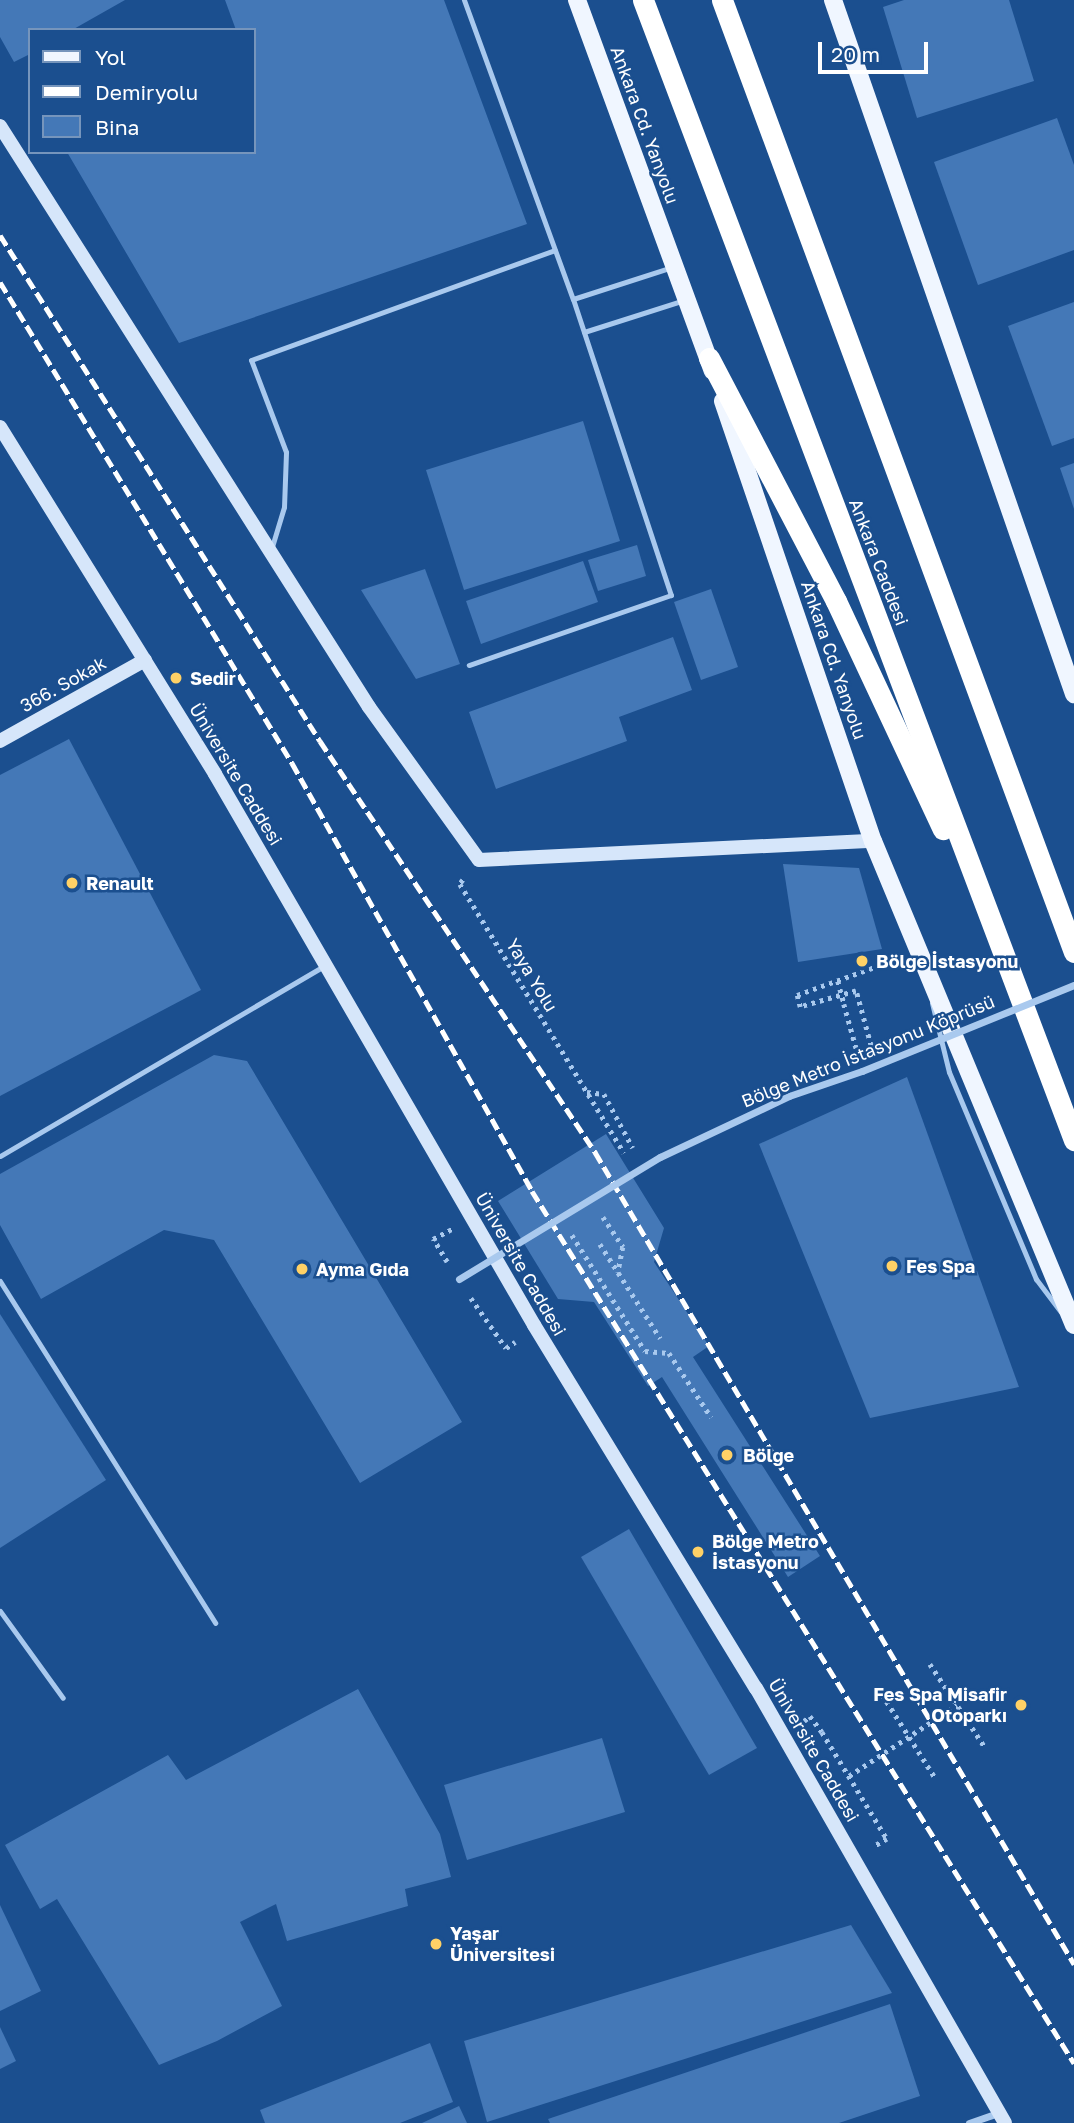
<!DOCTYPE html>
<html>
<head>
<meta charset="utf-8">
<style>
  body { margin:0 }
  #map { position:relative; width:1074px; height:2123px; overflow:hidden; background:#1b4f8f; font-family:"Golos Text",sans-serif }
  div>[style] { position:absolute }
  .building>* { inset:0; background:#4478b7 }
  .path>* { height:4.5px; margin-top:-2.25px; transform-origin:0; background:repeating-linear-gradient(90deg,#a9c9ee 0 3.5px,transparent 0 8.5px) }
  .lane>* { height:5px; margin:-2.5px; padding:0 2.5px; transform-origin:2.5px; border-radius:2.5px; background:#a9c9ee }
  .street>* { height:7px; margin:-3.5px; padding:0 3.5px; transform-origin:3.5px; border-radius:3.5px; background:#a9c9ee }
  .secondary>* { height:14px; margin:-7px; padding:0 7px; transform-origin:7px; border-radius:7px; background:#d6e6fa }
  .primary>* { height:18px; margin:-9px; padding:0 9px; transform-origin:9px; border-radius:9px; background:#f0f6ff }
  .highway>* { height:21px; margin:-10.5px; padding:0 10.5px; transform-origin:10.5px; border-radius:10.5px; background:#fff }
  .rail>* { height:5px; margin-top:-2.5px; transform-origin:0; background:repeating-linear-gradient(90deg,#fff 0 12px,transparent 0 17px) }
  .path-bridge>* { height:4.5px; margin-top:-2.25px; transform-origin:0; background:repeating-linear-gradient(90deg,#a9c9ee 0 3.5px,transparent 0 8.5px) }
  .street-bridge>* { height:7px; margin:-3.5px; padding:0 3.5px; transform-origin:3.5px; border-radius:3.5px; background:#a9c9ee }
  .dots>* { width:19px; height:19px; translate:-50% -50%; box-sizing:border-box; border:4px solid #1b4f8f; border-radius:50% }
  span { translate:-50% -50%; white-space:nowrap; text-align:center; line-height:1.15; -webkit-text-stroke:5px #1b4f8f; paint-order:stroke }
  .street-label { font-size:18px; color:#fff }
  .poi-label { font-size:18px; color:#fff; font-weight:700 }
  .left { translate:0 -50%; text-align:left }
  .right { translate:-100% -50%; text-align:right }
  .legend { position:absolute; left:28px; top:28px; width:228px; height:126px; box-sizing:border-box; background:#1b4f8f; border:2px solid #7695bc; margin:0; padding:9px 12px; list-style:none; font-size:21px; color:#fff }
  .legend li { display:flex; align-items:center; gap:14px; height:35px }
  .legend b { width:35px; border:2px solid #7695bc }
  .scale { position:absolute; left:818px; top:42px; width:110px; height:32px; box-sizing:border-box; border:4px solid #fff; border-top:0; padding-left:9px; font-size:21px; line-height:24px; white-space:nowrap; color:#fff; -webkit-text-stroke:5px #1b4f8f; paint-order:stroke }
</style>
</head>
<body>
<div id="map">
  <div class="building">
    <i style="clip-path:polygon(0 0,125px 0,72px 30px,30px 30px,30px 54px,14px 62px,0 37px)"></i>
    <i style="clip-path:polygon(225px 0,444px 0,527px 224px,179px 343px,67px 152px,254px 152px,254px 30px,236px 30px)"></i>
    <i style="clip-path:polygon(904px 0,1009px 0,1034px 81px,917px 118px,883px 7px)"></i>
    <i style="clip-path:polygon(1057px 118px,1074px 165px,1074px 250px,978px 285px,934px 162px)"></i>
    <i style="clip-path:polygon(1074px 302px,1074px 438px,1052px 446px,1008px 326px)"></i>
    <i style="clip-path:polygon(583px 421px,620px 541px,464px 590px,426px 470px)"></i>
    <i style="clip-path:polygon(1074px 463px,1074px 509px,1060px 468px)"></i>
    <i style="clip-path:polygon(637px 545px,646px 576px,598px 591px,588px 560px)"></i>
    <i style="clip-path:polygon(583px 561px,598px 602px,481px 644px,466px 601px)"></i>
    <i style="clip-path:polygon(425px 569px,460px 664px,416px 679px,361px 590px)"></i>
    <i style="clip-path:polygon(711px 589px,738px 667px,701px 680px,674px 602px)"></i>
    <i style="clip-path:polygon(673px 637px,692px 690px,619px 717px,627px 741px,496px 789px,469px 712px)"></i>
    <i style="clip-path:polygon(69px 739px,201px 990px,0 1096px,0 775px)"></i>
    <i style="clip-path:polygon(783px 864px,859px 868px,882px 949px,798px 962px)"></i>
    <i style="clip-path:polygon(214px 1055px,247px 1061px,462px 1422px,360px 1483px,214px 1240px,164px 1230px,41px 1299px,0 1225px,0 1174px)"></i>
    <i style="clip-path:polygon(907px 1077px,1019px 1387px,870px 1418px,759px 1144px)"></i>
    <i style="clip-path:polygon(606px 1134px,664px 1228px,654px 1262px,709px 1346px,693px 1357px,820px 1556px,788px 1577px,662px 1377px,648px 1386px,594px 1302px,558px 1299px,498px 1201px)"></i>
    <i style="clip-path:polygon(0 1314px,106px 1480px,0 1548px)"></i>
    <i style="clip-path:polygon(629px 1529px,757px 1748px,709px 1775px,581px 1557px)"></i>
    <i style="clip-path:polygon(358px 1689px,440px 1834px,451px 1877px,405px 1889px,408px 1906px,287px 1941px,276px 1904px,240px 1922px,282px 2006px,217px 2041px,159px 2065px,57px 1899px,40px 1909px,5px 1845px,168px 1755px,186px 1780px)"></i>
    <i style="clip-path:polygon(602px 1738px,625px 1812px,467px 1860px,444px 1785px)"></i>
    <i style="clip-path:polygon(0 1905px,41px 1991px,0 2011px)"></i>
    <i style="clip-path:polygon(851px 1925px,892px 1993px,487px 2122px,464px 2041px)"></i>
    <i style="clip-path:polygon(890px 2004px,920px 2096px,839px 2123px,550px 2123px,548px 2119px)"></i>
    <i style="clip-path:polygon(0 2027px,16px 2061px,0 2069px)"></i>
    <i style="clip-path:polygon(430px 2043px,453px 2102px,400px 2123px,265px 2123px,260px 2110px)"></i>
    <i style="clip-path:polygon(459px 2106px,467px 2123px,422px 2123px)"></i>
  </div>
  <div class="path">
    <i style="left:463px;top:880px;width:5px;rotate:127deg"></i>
    <i style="left:460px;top:884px;width:315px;rotate:58.6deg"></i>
    <i style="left:844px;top:1004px;width:49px;rotate:74.5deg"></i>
    <i style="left:871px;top:1046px;width:57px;rotate:-105.3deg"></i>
    <i style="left:856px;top:991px;width:58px;rotate:164.1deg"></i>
    <i style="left:800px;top:1007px;width:12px;rotate:-104deg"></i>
    <i style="left:797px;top:995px;width:103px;rotate:-19.8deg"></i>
    <i style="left:587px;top:1092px;width:17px;rotate:7deg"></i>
    <i style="left:604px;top:1094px;width:61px;rotate:61.8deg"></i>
    <i style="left:603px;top:1217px;width:36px;rotate:56deg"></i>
    <i style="left:623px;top:1247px;width:26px;rotate:101deg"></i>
    <i style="left:572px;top:1235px;width:137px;rotate:57.8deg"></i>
    <i style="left:645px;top:1351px;width:24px;rotate:5deg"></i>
    <i style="left:669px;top:1353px;width:77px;rotate:56.7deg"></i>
    <i style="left:600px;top:1244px;width:112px;rotate:57.4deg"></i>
    <i style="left:447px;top:1262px;width:27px;rotate:-121deg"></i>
    <i style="left:433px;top:1239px;width:21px;rotate:-28deg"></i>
    <i style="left:471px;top:1298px;width:61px;rotate:55deg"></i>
    <i style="left:506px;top:1348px;width:11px;rotate:-34deg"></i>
    <i style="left:930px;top:1664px;width:100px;rotate:56.5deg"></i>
    <i style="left:882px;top:1694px;width:101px;rotate:57.6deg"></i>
    <i style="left:804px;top:1721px;width:8px;rotate:-40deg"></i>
    <i style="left:810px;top:1716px;width:20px;rotate:53deg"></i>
    <i style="left:822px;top:1732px;width:125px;rotate:58.7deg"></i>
    <i style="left:887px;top:1839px;width:14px;rotate:150deg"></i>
  </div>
  <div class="lane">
    <i style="left:464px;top:0;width:318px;rotate:70deg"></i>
    <i style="left:573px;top:299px;width:312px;rotate:71.7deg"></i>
    <i style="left:671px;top:595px;width:214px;rotate:160.9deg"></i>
    <i style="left:573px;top:299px;width:104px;rotate:-17.9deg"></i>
    <i style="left:584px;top:332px;width:105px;rotate:-17.7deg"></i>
    <i style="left:271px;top:550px;width:45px;rotate:-73.2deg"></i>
    <i style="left:284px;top:507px;width:55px;rotate:-87.9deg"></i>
    <i style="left:286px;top:452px;width:98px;rotate:-110.8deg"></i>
    <i style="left:251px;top:360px;width:323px;rotate:-19.9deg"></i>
    <i style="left:932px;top:1003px;width:71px;rotate:76.2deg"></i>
    <i style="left:949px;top:1072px;width:225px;rotate:67.2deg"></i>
    <i style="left:1036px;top:1279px;width:41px;rotate:52.9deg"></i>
    <i style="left:0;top:1156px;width:377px;rotate:-30.4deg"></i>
    <i style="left:0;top:1281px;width:404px;rotate:57.8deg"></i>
    <i style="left:0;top:1611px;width:107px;rotate:54.1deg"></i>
  </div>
  <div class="street">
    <i style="left:969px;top:2123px;width:34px;rotate:-19deg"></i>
  </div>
  <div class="secondary">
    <i style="left:0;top:126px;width:688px;rotate:57.58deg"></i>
    <i style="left:369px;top:707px;width:188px;rotate:54.3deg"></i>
    <i style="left:479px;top:860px;width:394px;rotate:-2.8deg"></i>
    <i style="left:0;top:427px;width:408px;rotate:58.2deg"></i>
    <i style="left:215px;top:774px;width:637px;rotate:59.93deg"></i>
    <i style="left:534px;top:1325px;width:426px;rotate:58.6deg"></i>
    <i style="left:756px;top:1688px;width:501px;rotate:60.21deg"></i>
    <i style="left:0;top:741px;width:166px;rotate:-29.2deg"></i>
  </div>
  <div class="primary">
    <i style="left:577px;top:0;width:395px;rotate:69.9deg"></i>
    <i style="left:833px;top:0;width:735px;rotate:70.85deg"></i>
    <i style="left:723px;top:401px;width:465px;rotate:71.2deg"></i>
    <i style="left:873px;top:841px;width:524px;rotate:67.45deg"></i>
  </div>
  <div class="highway">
    <i style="left:643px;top:0;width:1219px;rotate:69.29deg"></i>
    <i style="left:722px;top:0;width:1015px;rotate:69.71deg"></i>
    <i style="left:709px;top:358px;width:274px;rotate:62.4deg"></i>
    <i style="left:836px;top:601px;width:252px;rotate:64.9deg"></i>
  </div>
  <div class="rail">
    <i style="left:0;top:235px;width:599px;rotate:57.69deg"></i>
    <i style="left:320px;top:741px;width:495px;rotate:56.2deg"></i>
    <i style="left:595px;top:1152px;width:943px;rotate:59.46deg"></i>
    <i style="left:0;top:282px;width:563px;rotate:58.74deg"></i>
    <i style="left:292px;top:763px;width:491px;rotate:60.7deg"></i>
    <i style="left:532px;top:1191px;width:1027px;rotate:58.14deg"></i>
  </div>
  <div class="path-bridge">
    <i style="left:838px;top:981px;width:24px;rotate:75deg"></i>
    <i style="left:849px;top:1776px;width:129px;rotate:-33.3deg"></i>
  </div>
  <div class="street-bridge">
    <i style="left:459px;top:1279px;width:235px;rotate:-31.3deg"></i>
    <i style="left:660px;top:1157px;width:143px;rotate:-25.3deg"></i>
    <i style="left:789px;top:1096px;width:77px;rotate:-18.9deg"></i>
    <i style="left:862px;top:1071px;width:229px;rotate:-22.1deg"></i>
  </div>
  <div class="dots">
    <i style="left:176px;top:678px;background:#ffd166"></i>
    <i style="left:72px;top:883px;background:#ffd166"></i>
    <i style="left:862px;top:961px;background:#ffd166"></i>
    <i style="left:892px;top:1266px;background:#ffd166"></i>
    <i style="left:302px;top:1269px;background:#ffd166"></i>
    <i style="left:727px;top:1455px;background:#ffd166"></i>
    <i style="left:698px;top:1552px;background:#ffd166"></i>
    <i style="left:1021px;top:1705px;background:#ffd166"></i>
    <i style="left:436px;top:1944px;background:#ffd166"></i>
  </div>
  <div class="street-label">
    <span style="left:645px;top:125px;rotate:70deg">Ankara Cd. Yanyolu</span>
    <span style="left:879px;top:562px;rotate:69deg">Ankara Caddesi</span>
    <span style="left:834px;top:660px;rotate:71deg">Ankara Cd. Yanyolu</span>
    <span style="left:63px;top:684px;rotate:-29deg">366. Sokak</span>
    <span style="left:236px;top:774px;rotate:59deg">Üniversite Caddesi</span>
    <span style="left:532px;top:975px;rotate:59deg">Yaya Yolu</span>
    <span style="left:868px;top:1051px;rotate:-22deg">Bölge Metro İstasyonu Köprüsü</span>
    <span style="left:521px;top:1264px;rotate:60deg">Üniversite Caddesi</span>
    <span style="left:814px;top:1750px;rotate:60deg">Üniversite Caddesi</span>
  </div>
  <div class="poi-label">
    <span class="left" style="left:190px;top:678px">Sedir</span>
    <span class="left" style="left:86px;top:883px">Renault</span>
    <span class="left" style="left:876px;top:961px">Bölge İstasyonu</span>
    <span class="left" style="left:906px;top:1266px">Fes Spa</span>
    <span class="left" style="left:316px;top:1269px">Ayma Gıda</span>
    <span class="left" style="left:743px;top:1455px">Bölge</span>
    <span class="left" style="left:712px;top:1552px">Bölge Metro<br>İstasyonu</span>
    <span class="right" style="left:1007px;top:1705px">Fes Spa Misafir<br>Otoparkı</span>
    <span class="left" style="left:450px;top:1944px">Yaşar<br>Üniversitesi</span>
  </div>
  <ul class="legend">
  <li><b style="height:9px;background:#f0f6ff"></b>Yol</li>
  <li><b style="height:9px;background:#fff"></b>Demiryolu</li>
  <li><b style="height:19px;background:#4478b7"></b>Bina</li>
  </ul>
  <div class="scale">20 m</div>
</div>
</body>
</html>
